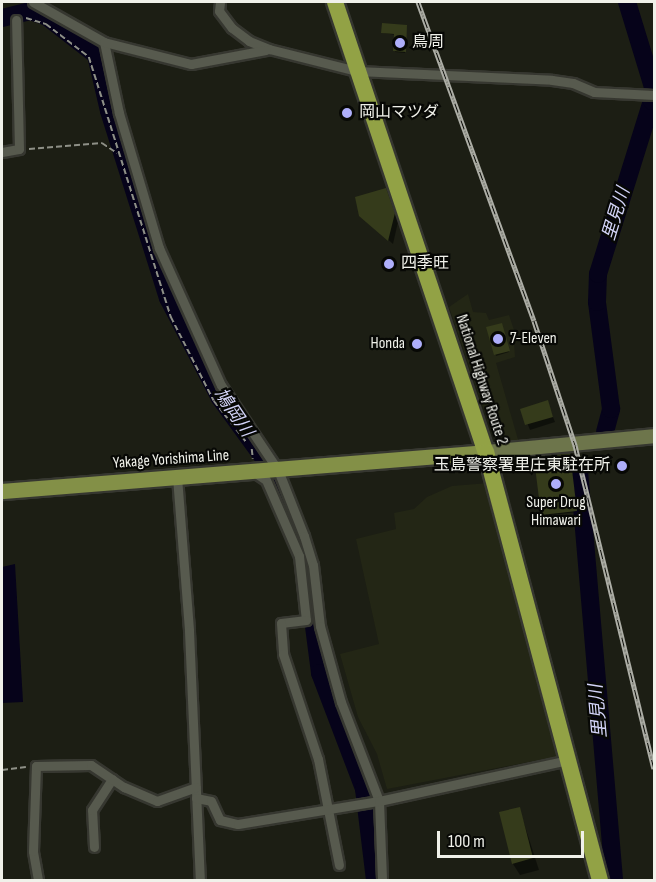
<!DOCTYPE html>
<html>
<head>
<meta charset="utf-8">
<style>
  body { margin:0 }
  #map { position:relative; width:656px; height:882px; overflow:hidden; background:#1c1e14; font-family:"Sofia Sans Condensed","Noto Sans JP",sans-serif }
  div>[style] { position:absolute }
  .built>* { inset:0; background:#232615 }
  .water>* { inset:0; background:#06031a }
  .shadow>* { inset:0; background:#0007 }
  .river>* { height:18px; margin:-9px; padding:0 9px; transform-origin:9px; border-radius:9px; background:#06031a }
  .building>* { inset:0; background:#353b1b }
  .path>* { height:1.5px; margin-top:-0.75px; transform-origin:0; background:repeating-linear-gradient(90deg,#8e9087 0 6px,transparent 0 9px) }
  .roads { filter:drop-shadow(2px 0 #363730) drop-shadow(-2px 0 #363730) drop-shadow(0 2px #363730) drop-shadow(0 -2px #363730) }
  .minor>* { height:9px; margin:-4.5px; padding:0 4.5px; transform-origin:4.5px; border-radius:4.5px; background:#575a4e }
  .secondary>* { height:14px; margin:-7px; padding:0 7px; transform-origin:7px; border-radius:7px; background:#6d754b }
  .primary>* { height:15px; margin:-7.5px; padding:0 7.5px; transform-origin:7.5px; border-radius:7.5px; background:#839047 }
  .trunk>* { height:16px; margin:-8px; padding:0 8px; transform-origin:8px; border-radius:8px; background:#92a245 }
  .rail>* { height:5px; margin-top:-2.5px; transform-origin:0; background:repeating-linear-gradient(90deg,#070805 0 9px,#adaea6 0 18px); box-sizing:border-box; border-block:2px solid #adaea6 }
  .dots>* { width:16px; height:16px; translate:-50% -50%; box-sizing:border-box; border:3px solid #070805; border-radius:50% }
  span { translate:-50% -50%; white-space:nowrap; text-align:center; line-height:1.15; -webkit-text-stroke:4.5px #070805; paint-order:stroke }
  .poi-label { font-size:16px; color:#f0f1ea }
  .left { translate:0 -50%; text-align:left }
  .right { translate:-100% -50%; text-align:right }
  .street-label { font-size:16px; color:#f0f1ea }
  .water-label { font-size:18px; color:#d3d4f8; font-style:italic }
  .frame { position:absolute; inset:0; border:3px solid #f0f1ea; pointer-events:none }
  .scale { position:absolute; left:437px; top:831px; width:147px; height:27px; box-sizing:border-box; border:3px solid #f0f1ea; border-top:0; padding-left:8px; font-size:18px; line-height:21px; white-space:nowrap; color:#f0f1ea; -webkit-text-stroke:4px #070805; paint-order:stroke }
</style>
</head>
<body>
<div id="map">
  <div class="built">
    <i style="clip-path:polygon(468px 294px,473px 312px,486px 313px,489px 320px,509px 315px,518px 342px,514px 343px,515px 357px,496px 363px,519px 443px,504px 444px,494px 437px,490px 428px,449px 307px)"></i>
    <i style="clip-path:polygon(489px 483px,560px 756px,387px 789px,377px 754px,358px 717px,340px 654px,379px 644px,356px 539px,396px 529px,394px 513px,414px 509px,427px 497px,452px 486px)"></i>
  </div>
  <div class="water">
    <i style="clip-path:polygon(15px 564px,23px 702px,2px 703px,2px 567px)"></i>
  </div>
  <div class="shadow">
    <i style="clip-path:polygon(406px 27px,405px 53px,395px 52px,396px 35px,383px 33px)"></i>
    <i style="clip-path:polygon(386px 189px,398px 222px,393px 244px,362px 216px)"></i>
    <i style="clip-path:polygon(502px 326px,509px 352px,496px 356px,488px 328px)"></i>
    <i style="clip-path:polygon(547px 402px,555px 422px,530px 430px,522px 410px)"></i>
    <i style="clip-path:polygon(570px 456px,577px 512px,544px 516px,543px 515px)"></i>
    <i style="clip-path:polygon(519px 808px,539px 870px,520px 875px,513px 864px)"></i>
  </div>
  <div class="river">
    <i style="left:2px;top:18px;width:29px;rotate:-14deg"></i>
    <i style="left:30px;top:11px;width:18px;rotate:19deg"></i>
    <i style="left:47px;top:17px;width:62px;rotate:37.8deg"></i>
    <i style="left:96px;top:55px;width:57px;rotate:76.9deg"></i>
    <i style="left:109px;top:111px;width:196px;rotate:72.5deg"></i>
    <i style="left:168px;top:298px;width:113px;rotate:62.5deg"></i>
    <i style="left:220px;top:398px;width:78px;rotate:53.9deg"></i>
    <i style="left:266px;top:461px;width:104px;rotate:67.9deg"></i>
    <i style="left:305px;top:557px;width:117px;rotate:82.6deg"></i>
    <i style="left:320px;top:673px;width:124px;rotate:69.2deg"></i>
    <i style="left:364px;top:789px;width:92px;rotate:83.1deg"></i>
    <i style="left:605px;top:432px;width:24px;rotate:-75deg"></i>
    <i style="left:611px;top:409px;width:108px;rotate:-97.5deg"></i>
    <i style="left:597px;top:302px;width:28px;rotate:-88deg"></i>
    <i style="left:598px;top:274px;width:181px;rotate:-72.7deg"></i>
    <i style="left:652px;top:101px;width:14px;rotate:-86deg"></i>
    <i style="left:653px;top:87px;width:89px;rotate:-107deg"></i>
    <i style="left:579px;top:471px;width:410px;rotate:85.1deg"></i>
  </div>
  <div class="building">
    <i style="clip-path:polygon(382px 23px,407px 25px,406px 52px,393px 51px,394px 34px,381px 33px)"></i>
    <i style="clip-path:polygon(386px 188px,395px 213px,388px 241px,359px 216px,355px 197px)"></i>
    <i style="clip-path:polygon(502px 323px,510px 351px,494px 355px,486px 327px)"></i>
    <i style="clip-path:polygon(548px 400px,553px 417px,525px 425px,520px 409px)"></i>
    <i style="clip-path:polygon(570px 453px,577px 511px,541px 515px,534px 458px)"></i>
    <i style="clip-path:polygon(520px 807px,533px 858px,512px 864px,499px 812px)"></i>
  </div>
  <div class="path">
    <i style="left:26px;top:18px;width:21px;rotate:17deg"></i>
    <i style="left:46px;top:24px;width:54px;rotate:37.5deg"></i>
    <i style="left:89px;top:57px;width:273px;rotate:72.5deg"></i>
    <i style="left:171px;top:317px;width:94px;rotate:62.9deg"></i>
    <i style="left:214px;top:401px;width:53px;rotate:51.8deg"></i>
    <i style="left:29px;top:149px;width:73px;rotate:-4.7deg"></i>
    <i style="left:102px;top:143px;width:18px;rotate:34deg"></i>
    <i style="left:252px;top:449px;width:10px;rotate:84deg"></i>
    <i style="left:2px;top:770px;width:24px;rotate:-7deg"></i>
  </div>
  <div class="roads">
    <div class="minor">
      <i style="left:33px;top:2px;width:81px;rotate:29.4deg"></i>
      <i style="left:104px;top:42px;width:73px;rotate:78.1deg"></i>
      <i style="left:119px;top:113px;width:141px;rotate:73.5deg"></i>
      <i style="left:159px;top:248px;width:150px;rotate:65.7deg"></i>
      <i style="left:221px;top:385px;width:102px;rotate:56.2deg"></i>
      <i style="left:278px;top:470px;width:71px;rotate:68.5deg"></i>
      <i style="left:304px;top:536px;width:30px;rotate:73deg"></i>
      <i style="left:313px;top:565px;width:61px;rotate:83.5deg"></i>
      <i style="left:320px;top:626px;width:79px;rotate:74.6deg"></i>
      <i style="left:341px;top:702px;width:106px;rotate:69deg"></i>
      <i style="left:379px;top:801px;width:79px;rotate:87.8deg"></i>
      <i style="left:220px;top:2px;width:9px;rotate:96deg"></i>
      <i style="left:219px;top:11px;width:21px;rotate:53deg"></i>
      <i style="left:232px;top:28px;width:21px;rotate:37deg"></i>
      <i style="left:249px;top:41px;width:22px;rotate:22deg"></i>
      <i style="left:269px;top:49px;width:91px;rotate:14deg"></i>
      <i style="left:357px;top:71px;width:195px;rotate:2.6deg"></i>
      <i style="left:552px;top:80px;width:21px;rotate:8deg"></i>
      <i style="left:573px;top:83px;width:23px;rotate:23deg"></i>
      <i style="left:594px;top:92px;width:60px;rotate:2.9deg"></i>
      <i style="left:104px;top:42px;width:90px;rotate:14.2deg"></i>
      <i style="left:191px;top:64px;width:76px;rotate:-10.6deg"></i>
      <i style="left:2px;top:152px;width:17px;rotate:-10deg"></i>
      <i style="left:19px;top:149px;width:129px;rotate:-91.3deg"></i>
      <i style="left:254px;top:472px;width:14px;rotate:34deg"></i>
      <i style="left:266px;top:480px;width:83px;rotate:66.5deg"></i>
      <i style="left:299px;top:556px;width:64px;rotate:83.8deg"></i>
      <i style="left:306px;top:620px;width:25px;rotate:173deg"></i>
      <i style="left:281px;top:623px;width:31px;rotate:86deg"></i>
      <i style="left:283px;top:654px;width:111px;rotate:71.6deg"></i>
      <i style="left:318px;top:759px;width:108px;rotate:78.8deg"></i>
      <i style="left:177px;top:477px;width:154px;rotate:85.5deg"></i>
      <i style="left:189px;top:631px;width:249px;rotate:87.5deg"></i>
      <i style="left:196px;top:798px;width:15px;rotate:11deg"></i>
      <i style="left:211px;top:801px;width:21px;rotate:65deg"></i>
      <i style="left:220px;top:820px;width:18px;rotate:13deg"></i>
      <i style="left:238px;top:824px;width:143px;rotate:-9.3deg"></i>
      <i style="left:379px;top:801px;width:193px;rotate:-12.2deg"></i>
      <i style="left:94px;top:847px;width:37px;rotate:-93deg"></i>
      <i style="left:92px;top:810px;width:37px;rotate:-57deg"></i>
      <i style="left:38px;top:880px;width:29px;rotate:-100deg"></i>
      <i style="left:33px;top:851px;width:85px;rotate:-88deg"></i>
      <i style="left:36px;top:766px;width:55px;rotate:-1deg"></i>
      <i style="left:91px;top:765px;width:40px;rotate:34deg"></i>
      <i style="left:124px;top:787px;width:36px;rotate:23deg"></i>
      <i style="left:157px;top:801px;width:41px;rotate:-19.7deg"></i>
    </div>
    <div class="secondary">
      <i style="left:486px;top:452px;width:169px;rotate:-5.4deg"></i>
    </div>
    <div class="primary">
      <i style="left:2px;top:491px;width:486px;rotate:-4.6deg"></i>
    </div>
    <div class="trunk">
      <i style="left:335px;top:2px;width:475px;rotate:71.5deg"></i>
      <i style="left:486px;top:452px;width:443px;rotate:75.1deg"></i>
    </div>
  </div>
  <div class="rail">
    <i style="left:418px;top:2px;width:339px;rotate:70deg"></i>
    <i style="left:534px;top:321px;width:131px;rotate:71.7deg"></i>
    <i style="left:575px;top:445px;width:333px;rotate:76.3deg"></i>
  </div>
  <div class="dots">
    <i style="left:400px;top:43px;background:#aeaefa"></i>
    <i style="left:347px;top:113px;background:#aeaefa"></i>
    <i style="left:389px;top:264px;background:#aeaefa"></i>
    <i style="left:498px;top:339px;background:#aeaefa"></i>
    <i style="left:417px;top:344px;background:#aeaefa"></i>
    <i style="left:622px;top:466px;background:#aeaefa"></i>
    <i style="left:556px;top:484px;background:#aeaefa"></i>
  </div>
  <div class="poi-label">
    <span class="left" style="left:412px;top:43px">鳥周</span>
    <span class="left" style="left:359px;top:113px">岡山マツダ</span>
    <span class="left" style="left:401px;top:264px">四季旺</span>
    <span class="left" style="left:510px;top:339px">7-Eleven</span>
    <span class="right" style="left:405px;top:344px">Honda</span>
    <span class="right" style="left:610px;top:466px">玉島警察署里庄東駐在所</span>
    <span style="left:556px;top:512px">Super Drug<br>Himawari</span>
  </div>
  <div class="street-label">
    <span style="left:481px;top:380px;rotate:72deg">National Highway Route 2</span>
    <span style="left:171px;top:460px;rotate:-4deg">Yakage Yorishima Line</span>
  </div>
  <div class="water-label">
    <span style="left:617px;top:214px;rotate:-73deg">里見川</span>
    <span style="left:233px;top:413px;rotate:56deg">鳩岡川</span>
    <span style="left:599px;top:711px;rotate:-95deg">里見川</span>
  </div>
  <div class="frame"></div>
  <div class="scale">100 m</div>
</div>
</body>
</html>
